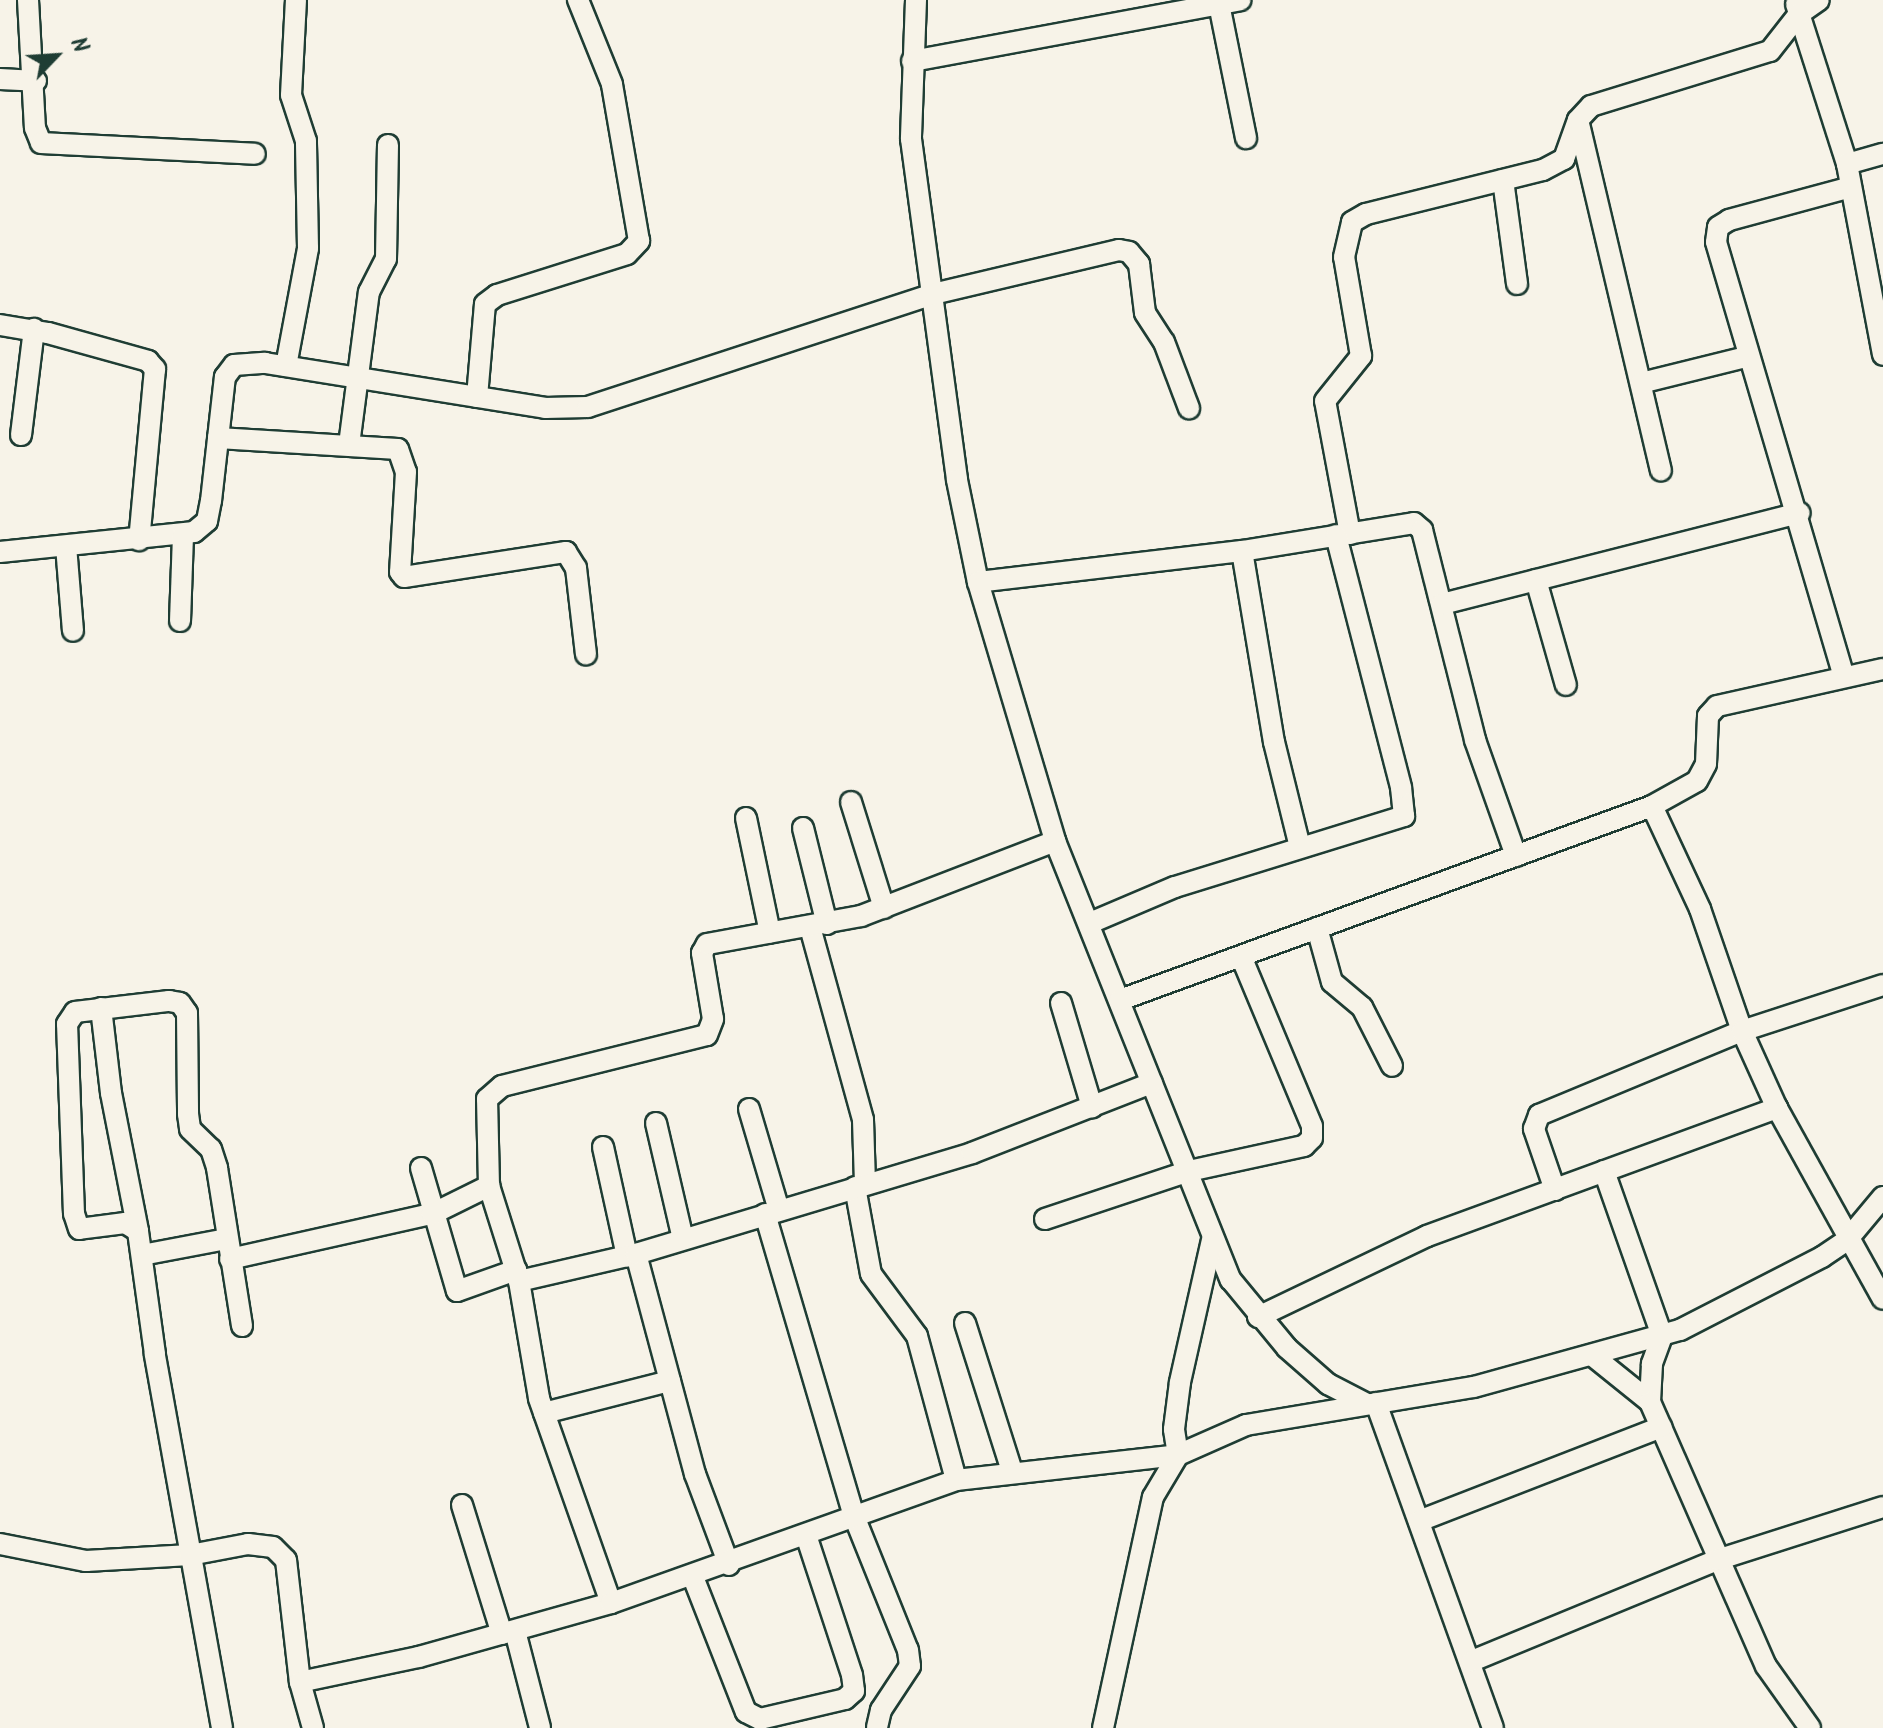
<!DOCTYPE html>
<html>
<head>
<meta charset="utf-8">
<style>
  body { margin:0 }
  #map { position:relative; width:1883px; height:1728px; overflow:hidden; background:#f7f3e8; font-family:Kalam,sans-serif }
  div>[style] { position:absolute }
  .roads { filter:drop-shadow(2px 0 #1f3d34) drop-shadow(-2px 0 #1f3d34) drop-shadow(0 2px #1f3d34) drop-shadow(0 -2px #1f3d34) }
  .street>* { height:20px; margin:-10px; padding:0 10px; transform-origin:10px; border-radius:10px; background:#f7f3e8 }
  span { translate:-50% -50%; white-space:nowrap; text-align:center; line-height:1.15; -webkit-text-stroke:6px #f7f3e8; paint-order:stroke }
  .north { position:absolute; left:16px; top:16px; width:80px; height:80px; -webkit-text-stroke:6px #f7f3e8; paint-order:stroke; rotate:65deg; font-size:22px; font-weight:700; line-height:32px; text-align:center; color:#1f3d34 }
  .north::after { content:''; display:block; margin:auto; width:28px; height:36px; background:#1f3d34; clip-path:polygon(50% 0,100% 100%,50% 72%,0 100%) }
</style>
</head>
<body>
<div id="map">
  <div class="roads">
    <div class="street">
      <i style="left:28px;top:0;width:128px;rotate:86.9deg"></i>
      <i style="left:35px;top:128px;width:16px;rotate:68deg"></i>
      <i style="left:41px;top:143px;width:214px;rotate:2.9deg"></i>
      <i style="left:916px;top:0;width:139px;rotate:92.1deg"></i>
      <i style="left:911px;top:139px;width:344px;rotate:82.3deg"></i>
      <i style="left:957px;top:480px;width:104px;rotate:78.4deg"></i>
      <i style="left:978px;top:582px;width:270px;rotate:73.4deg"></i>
      <i style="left:1055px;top:841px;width:473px;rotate:68.2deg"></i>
      <i style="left:1231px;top:1280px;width:88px;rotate:50.5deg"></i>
      <i style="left:1287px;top:1348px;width:55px;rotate:41.3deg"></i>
      <i style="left:1328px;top:1384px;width:44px;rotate:27.1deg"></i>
      <i style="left:1219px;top:4px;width:137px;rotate:78.6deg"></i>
      <i style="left:1796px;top:4px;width:168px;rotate:72.3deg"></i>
      <i style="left:1847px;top:164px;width:194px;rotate:79.3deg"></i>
      <i style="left:912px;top:61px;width:334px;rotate:-10.5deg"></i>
      <i style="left:0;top:79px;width:36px;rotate:3deg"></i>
      <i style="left:1579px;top:124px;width:356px;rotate:76.7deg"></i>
      <i style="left:1847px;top:164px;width:37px;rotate:-16deg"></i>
      <i style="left:1503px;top:180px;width:105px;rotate:82.3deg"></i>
      <i style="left:0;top:325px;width:49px;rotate:9.5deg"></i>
      <i style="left:48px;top:333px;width:104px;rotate:15.6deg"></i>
      <i style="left:148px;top:361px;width:11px;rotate:49deg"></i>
      <i style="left:155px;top:369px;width:172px;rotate:95.3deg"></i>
      <i style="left:286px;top:366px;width:120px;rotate:-79.4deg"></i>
      <i style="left:308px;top:248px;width:107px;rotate:-91.1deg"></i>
      <i style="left:306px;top:141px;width:48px;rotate:-108.1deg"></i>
      <i style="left:291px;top:95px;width:95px;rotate:-87deg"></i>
      <i style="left:1641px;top:383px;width:108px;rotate:-13.9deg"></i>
      <i style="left:477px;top:397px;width:93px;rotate:-85.1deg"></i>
      <i style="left:485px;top:304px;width:15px;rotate:-37deg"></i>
      <i style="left:497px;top:295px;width:136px;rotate:-17.5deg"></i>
      <i style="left:627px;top:254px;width:18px;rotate:-47deg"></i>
      <i style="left:639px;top:241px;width:159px;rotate:-99.8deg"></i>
      <i style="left:612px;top:84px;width:91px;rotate:-112deg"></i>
      <i style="left:21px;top:435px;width:107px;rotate:-83deg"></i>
      <i style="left:218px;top:438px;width:180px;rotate:3.5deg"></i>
      <i style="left:398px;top:449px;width:24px;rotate:71deg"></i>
      <i style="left:406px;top:472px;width:100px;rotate:93.4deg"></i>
      <i style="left:400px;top:572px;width:6px;rotate:51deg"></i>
      <i style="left:404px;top:577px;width:164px;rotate:-8.8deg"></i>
      <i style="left:566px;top:552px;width:19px;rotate:58deg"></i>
      <i style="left:576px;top:568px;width:87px;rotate:83.4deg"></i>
      <i style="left:349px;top:445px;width:154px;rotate:-82.6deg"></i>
      <i style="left:369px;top:292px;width:37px;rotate:-63deg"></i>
      <i style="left:386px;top:259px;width:114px;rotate:-89deg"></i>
      <i style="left:1350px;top:534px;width:135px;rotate:-100.6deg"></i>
      <i style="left:1325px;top:401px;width:58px;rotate:-51.3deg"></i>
      <i style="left:1361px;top:356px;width:100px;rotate:-99.7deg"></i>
      <i style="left:1344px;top:257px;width:36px;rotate:-77deg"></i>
      <i style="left:1352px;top:222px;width:16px;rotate:-30deg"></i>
      <i style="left:1366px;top:214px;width:182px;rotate:-14deg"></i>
      <i style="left:1543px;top:170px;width:24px;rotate:-28deg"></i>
      <i style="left:1564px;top:159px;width:41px;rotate:-70.3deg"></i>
      <i style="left:1578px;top:120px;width:19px;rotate:-47deg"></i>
      <i style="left:1591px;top:106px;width:187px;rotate:-17.1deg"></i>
      <i style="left:1770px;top:51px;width:47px;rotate:-51.9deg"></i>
      <i style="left:1799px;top:14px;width:24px;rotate:-35deg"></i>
      <i style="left:66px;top:546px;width:85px;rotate:85.3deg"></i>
      <i style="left:1242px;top:551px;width:194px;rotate:80.5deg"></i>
      <i style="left:1274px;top:742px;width:108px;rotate:76.1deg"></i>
      <i style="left:0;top:552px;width:195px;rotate:-5.9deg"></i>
      <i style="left:194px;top:532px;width:17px;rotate:-40deg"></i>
      <i style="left:207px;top:521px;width:20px;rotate:-79deg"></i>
      <i style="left:211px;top:501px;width:125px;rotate:-83.6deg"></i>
      <i style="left:225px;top:377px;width:15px;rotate:-53deg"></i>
      <i style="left:234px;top:365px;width:31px;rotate:-4deg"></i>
      <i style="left:265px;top:363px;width:284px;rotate:9.1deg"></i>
      <i style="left:545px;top:408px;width:43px;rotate:-1.3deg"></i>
      <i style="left:588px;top:407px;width:363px;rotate:-18.1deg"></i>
      <i style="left:933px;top:294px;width:191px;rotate:-13.3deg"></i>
      <i style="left:1119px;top:250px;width:10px;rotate:11deg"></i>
      <i style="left:1129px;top:252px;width:16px;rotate:50deg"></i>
      <i style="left:1139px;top:264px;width:49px;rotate:83deg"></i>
      <i style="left:1145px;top:313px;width:35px;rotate:57deg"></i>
      <i style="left:1164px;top:342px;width:71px;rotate:69.3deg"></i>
      <i style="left:1536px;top:580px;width:109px;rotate:74.1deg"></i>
      <i style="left:978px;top:582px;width:266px;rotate:-6.7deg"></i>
      <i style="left:1242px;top:551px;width:174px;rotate:-9.2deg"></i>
      <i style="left:1414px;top:523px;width:11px;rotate:41deg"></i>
      <i style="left:1422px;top:530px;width:217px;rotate:75.8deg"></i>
      <i style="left:1475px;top:740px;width:123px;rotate:70.5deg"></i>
      <i style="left:1442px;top:604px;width:369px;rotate:-14.3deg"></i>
      <i style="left:180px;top:621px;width:87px;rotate:-88deg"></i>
      <i style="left:1844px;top:677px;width:453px;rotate:-106.4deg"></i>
      <i style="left:1716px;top:242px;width:15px;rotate:-82deg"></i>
      <i style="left:1718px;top:227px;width:13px;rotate:-32deg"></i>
      <i style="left:1729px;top:220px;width:126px;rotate:-15.1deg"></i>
      <i style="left:851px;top:802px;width:111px;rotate:72.7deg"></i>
      <i style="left:1652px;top:806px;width:114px;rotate:65deg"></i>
      <i style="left:1700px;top:909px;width:129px;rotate:71deg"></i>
      <i style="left:1742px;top:1031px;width:85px;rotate:65.6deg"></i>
      <i style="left:1777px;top:1108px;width:218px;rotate:61deg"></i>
      <i style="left:746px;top:818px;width:117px;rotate:78.2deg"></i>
      <i style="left:803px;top:828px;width:99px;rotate:76deg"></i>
      <i style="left:1090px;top:923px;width:92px;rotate:-23deg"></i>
      <i style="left:1175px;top:887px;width:240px;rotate:-17.2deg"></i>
      <i style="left:1404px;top:816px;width:29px;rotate:-96deg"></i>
      <i style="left:1401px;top:787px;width:260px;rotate:-104.5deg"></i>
      <i style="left:810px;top:927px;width:200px;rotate:74.6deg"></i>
      <i style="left:863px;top:1120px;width:64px;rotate:88.2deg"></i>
      <i style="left:1317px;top:928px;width:56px;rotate:74.5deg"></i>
      <i style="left:1332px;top:982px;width:39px;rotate:40deg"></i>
      <i style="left:1362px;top:1007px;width:66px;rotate:63deg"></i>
      <i style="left:1120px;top:1000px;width:566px;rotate:-20.03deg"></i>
      <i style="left:1652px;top:806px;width:51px;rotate:-29.1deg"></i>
      <i style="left:1697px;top:781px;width:19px;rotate:-62deg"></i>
      <i style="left:1706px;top:764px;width:48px;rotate:-87.6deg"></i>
      <i style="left:1708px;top:716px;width:13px;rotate:-48deg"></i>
      <i style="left:1717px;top:706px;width:170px;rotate:-12.6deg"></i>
      <i style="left:1061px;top:1003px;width:109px;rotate:73.4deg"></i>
      <i style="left:101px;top:1008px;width:86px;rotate:83.3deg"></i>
      <i style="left:111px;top:1093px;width:141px;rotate:78.9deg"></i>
      <i style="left:749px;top:1109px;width:105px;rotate:73.5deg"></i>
      <i style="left:656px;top:1123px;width:119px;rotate:76.9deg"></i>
      <i style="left:603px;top:1147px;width:112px;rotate:77.6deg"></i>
      <i style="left:421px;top:1168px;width:128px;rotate:73.7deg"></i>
      <i style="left:457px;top:1291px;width:63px;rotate:-19.6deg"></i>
      <i style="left:1604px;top:1171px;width:175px;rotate:70.6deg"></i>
      <i style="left:1662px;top:1336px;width:30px;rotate:110deg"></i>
      <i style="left:1652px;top:1364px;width:38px;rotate:93deg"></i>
      <i style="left:855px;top:1187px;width:88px;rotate:79.6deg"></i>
      <i style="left:871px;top:1274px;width:77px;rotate:53.4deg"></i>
      <i style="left:917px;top:1336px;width:149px;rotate:74.8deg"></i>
      <i style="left:1555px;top:1190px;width:65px;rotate:-109deg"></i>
      <i style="left:1534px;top:1129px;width:15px;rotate:-70deg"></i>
      <i style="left:1539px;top:1115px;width:220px;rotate:-22.5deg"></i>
      <i style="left:1742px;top:1031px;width:148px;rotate:-18.1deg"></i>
      <i style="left:765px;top:1214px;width:315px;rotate:73.6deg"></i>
      <i style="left:854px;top:1516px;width:144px;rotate:68.1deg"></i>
      <i style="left:908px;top:1650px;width:16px;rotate:83deg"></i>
      <i style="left:910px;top:1666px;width:53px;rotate:123.4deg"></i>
      <i style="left:881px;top:1710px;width:18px;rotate:103deg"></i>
      <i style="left:1045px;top:1219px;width:152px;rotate:-18.4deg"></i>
      <i style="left:1189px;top:1171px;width:118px;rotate:-12.3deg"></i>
      <i style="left:1304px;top:1146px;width:11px;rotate:-45deg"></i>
      <i style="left:1312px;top:1138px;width:12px;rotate:-90deg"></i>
      <i style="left:1312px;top:1126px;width:184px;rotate:-112.7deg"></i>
      <i style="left:636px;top:1254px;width:228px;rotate:75deg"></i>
      <i style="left:695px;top:1474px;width:97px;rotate:69.5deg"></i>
      <i style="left:142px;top:1255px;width:86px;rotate:-10.7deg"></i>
      <i style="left:230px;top:1259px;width:207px;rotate:-12.6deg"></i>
      <i style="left:432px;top:1214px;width:64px;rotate:-26.2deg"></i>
      <i style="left:519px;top:1281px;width:120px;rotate:-13deg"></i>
      <i style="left:636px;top:1254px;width:351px;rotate:-16.7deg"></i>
      <i style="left:972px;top:1153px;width:193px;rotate:-21.3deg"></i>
      <i style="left:1258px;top:1317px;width:187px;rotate:-25.6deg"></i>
      <i style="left:1427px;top:1236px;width:373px;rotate:-20.1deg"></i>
      <i style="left:965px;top:1323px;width:155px;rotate:72.4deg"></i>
      <i style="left:1593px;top:1356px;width:73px;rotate:38.9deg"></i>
      <i style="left:1650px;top:1402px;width:288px;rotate:66.3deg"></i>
      <i style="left:1766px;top:1666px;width:76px;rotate:54.6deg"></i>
      <i style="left:1376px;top:1403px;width:345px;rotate:70.2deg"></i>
      <i style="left:544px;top:1413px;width:130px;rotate:-14.3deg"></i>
      <i style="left:462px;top:1505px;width:135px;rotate:72.8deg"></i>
      <i style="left:1419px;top:1521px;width:260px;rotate:-21.2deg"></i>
      <i style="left:0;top:1544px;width:88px;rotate:11.2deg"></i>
      <i style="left:86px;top:1561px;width:104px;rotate:-3.3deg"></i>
      <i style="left:190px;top:1555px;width:59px;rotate:-10.7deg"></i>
      <i style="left:248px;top:1544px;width:25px;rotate:7deg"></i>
      <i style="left:273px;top:1547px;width:18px;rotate:45deg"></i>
      <i style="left:286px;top:1560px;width:123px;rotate:83.5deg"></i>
      <i style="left:300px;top:1682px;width:48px;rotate:74.2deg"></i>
      <i style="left:693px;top:1577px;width:145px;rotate:68.6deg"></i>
      <i style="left:746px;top:1712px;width:16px;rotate:27deg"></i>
      <i style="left:760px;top:1719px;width:87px;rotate:-13.2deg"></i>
      <i style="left:845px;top:1699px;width:12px;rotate:-42deg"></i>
      <i style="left:854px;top:1691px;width:16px;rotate:-97deg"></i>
      <i style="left:852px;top:1675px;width:147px;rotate:-108.2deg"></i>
      <i style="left:611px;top:1603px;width:217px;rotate:-109.4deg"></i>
      <i style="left:539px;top:1398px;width:119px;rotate:-99.7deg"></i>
      <i style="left:519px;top:1281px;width:100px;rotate:-107.5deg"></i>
      <i style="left:489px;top:1186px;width:87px;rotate:-91.3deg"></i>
      <i style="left:487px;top:1099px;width:20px;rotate:-41deg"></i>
      <i style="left:502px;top:1086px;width:211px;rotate:-14deg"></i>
      <i style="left:707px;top:1035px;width:17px;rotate:-69deg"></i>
      <i style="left:713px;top:1019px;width:67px;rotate:-99.5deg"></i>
      <i style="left:702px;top:953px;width:10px;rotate:-61deg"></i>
      <i style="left:707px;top:944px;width:157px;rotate:-10.3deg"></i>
      <i style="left:861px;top:916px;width:208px;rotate:-21.1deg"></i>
      <i style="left:515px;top:1631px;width:100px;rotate:75.5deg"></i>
      <i style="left:1472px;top:1661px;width:265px;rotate:-22.4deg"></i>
      <i style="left:1717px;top:1560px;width:174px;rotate:-17.7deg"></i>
      <i style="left:300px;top:1682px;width:122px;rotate:-11.9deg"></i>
      <i style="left:419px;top:1657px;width:199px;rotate:-15.7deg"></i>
      <i style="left:611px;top:1603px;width:366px;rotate:-19.6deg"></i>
      <i style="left:956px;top:1480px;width:223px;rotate:-6.4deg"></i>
      <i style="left:1178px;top:1455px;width:26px;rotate:-99deg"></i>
      <i style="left:1174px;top:1429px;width:47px;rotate:-82.7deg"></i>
      <i style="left:1180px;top:1382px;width:146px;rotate:-77.3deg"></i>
      <i style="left:222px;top:1728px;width:380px;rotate:-100.2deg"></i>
      <i style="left:155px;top:1354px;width:124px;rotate:-97.9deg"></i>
      <i style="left:138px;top:1231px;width:15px;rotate:-148deg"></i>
      <i style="left:125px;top:1223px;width:46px;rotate:172.6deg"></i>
      <i style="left:79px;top:1229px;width:16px;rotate:-108deg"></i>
      <i style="left:74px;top:1214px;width:190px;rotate:-92.1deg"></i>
      <i style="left:67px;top:1024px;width:14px;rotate:-56deg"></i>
      <i style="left:75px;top:1012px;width:95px;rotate:-6.7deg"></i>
      <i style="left:169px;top:1001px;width:11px;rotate:10deg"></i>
      <i style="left:180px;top:1003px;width:12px;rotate:55deg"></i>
      <i style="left:187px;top:1013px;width:101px;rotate:89.4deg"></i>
      <i style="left:188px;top:1114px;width:15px;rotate:82deg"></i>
      <i style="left:190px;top:1129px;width:29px;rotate:44deg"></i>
      <i style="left:211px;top:1149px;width:20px;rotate:72deg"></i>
      <i style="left:217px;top:1168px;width:160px;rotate:81deg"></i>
      <i style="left:1103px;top:1728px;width:236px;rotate:-77.8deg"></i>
      <i style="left:1153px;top:1497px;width:49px;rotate:-59.2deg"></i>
      <i style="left:1178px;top:1455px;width:74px;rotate:-23.8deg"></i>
      <i style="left:1246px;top:1425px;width:231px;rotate:-9.5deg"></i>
      <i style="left:1474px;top:1387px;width:214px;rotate:-15.5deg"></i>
      <i style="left:1680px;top:1330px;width:160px;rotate:-27.2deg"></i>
      <i style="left:1822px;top:1257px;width:30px;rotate:-34deg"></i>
      <i style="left:1847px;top:1240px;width:56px;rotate:-50.1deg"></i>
    </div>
  </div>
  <div class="north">N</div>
</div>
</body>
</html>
